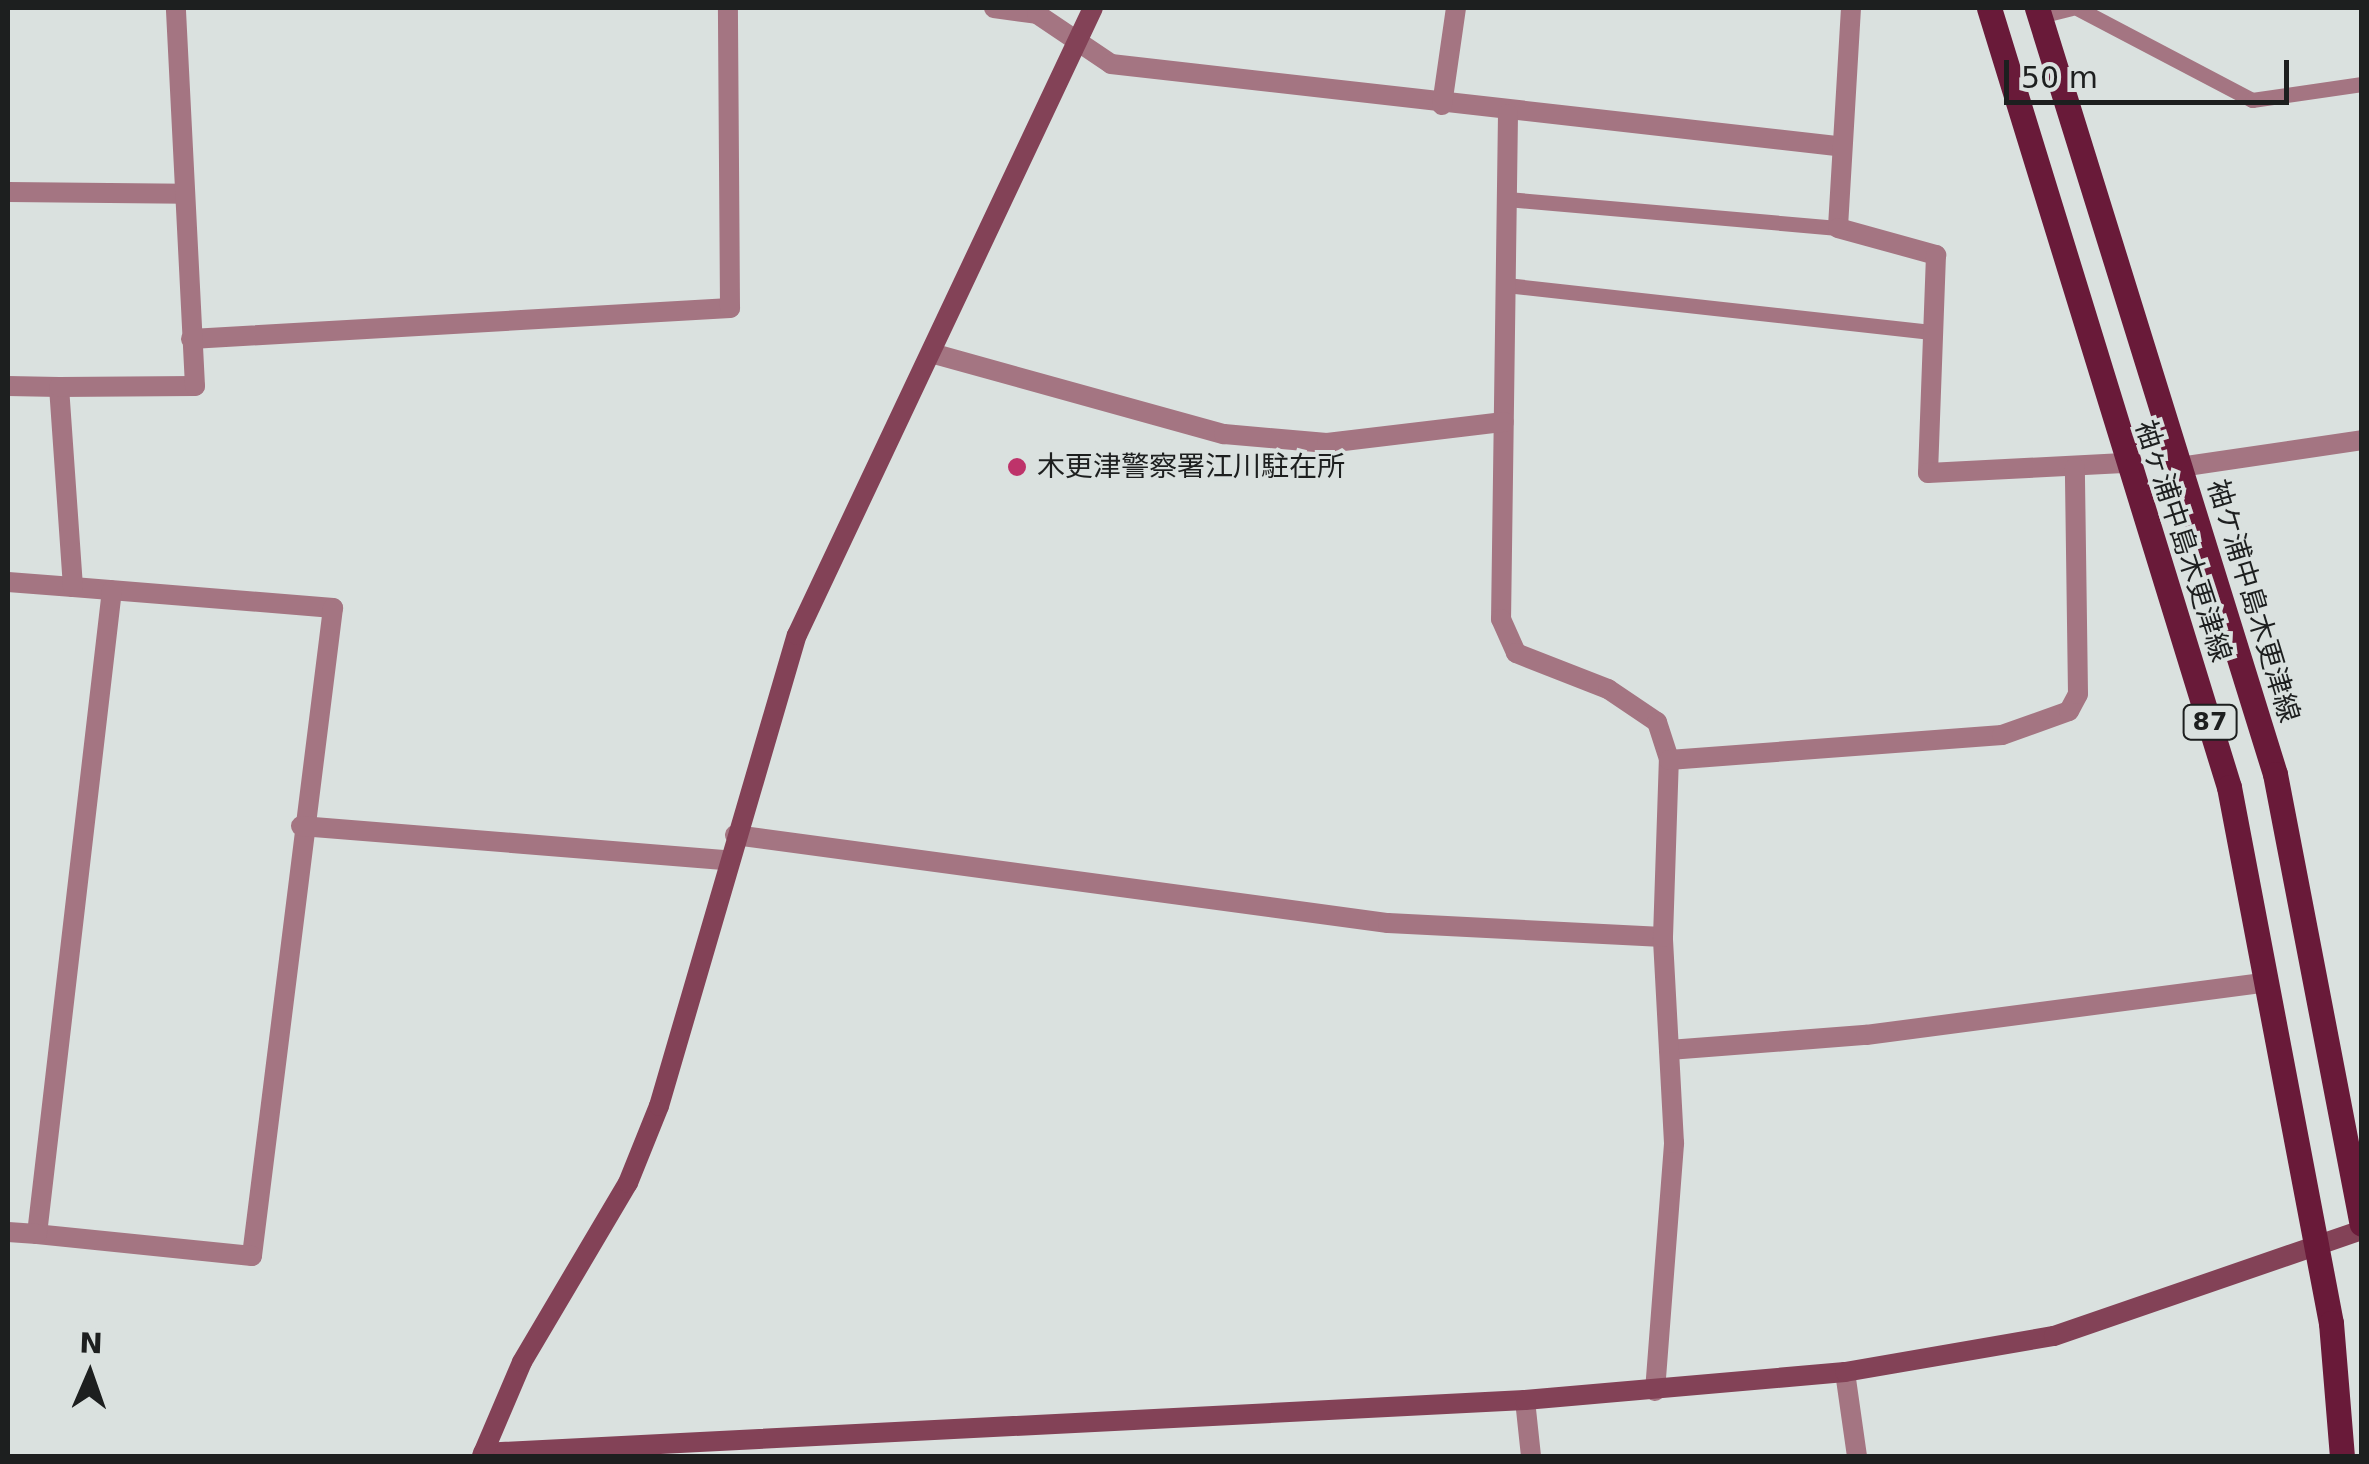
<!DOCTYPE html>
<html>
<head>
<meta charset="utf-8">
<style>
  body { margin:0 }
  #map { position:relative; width:2369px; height:1464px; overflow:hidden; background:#dae1df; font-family:"DejaVu Sans","Noto Sans JP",sans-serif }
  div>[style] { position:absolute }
  .lane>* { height:15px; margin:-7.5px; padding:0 7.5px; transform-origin:7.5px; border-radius:7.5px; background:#a47582 }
  .street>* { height:20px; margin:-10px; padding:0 10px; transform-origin:10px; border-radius:10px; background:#a47582 }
  .secondary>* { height:20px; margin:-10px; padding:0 10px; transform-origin:10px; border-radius:10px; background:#834257 }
  .primary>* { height:25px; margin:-12.5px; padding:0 12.5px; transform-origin:12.5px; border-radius:12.5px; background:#691a39 }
  .dots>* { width:28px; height:28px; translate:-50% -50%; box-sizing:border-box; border:5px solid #dae1df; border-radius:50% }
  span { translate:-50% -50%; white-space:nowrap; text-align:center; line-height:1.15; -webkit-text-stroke:8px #dae1df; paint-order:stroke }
  .shield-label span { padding:2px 8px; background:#dae1df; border:2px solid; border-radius:8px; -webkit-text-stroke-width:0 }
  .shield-label { font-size:25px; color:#1d1f1f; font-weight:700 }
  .poi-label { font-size:28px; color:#1d1f1f }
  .left { translate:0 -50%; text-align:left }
  .street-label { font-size:28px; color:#1d1f1f }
  .frame { position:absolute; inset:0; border:10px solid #1d1f1f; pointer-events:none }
  .north { position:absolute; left:40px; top:1324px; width:100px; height:100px; -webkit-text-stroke:8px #dae1df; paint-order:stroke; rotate:2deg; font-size:28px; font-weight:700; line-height:40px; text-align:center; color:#1d1f1f }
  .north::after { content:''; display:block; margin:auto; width:35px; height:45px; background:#1d1f1f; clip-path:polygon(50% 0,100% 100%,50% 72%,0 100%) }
  .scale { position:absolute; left:2004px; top:60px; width:285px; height:45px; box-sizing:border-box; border:5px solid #1d1f1f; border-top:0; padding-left:12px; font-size:30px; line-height:35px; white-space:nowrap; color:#1d1f1f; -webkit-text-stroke:8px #dae1df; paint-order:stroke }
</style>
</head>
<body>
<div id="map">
  <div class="lane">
    <i style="left:2077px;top:8px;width:198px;rotate:27.7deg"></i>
    <i style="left:2252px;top:100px;width:111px;rotate:-8.3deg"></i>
    <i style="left:2040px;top:16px;width:32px;rotate:-14deg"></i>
    <i style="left:1507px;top:199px;width:332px;rotate:5deg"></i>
    <i style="left:1506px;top:285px;width:430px;rotate:6.3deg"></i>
  </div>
  <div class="street">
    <i style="left:994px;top:8px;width:43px;rotate:7.9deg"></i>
    <i style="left:1037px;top:14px;width:89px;rotate:34deg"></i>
    <i style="left:1111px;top:64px;width:730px;rotate:6.45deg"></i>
    <i style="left:1851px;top:8px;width:220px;rotate:93.4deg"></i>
    <i style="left:1838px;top:228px;width:102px;rotate:15.4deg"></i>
    <i style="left:1936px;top:255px;width:218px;rotate:92.1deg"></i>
    <i style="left:1928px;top:473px;width:196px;rotate:-2.9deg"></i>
    <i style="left:1442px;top:105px;width:98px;rotate:-81.8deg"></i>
    <i style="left:1508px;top:114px;width:505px;rotate:90.79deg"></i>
    <i style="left:1501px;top:619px;width:37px;rotate:66deg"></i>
    <i style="left:1516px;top:653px;width:99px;rotate:21.4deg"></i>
    <i style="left:1608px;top:689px;width:59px;rotate:34deg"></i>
    <i style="left:1657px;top:722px;width:40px;rotate:72deg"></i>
    <i style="left:8px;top:192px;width:177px;rotate:0.6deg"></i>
    <i style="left:191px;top:339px;width:540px;rotate:-3.29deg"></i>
    <i style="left:730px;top:308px;width:300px;rotate:-90.4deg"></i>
    <i style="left:931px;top:353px;width:304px;rotate:15.5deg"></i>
    <i style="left:1224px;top:434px;width:103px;rotate:5deg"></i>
    <i style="left:1327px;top:443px;width:178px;rotate:-6.8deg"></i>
    <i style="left:8px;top:386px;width:51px;rotate:1.1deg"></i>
    <i style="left:2180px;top:467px;width:184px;rotate:-8.4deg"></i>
    <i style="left:8px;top:582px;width:65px;rotate:4.4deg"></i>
    <i style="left:73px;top:587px;width:261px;rotate:4.6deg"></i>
    <i style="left:333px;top:608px;width:653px;rotate:97.13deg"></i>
    <i style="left:252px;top:1256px;width:216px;rotate:-174.2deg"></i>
    <i style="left:37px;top:1234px;width:648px;rotate:-83.36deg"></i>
    <i style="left:73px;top:587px;width:200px;rotate:-94deg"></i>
    <i style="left:59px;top:387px;width:136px;rotate:-0.4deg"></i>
    <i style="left:195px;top:386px;width:378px;rotate:-92.9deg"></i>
    <i style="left:301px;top:826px;width:427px;rotate:4.6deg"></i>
    <i style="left:735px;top:835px;width:659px;rotate:7.68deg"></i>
    <i style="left:1388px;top:923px;width:275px;rotate:2.9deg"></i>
    <i style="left:1669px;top:1050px;width:198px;rotate:-4.4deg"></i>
    <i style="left:1866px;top:1035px;width:400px;rotate:-7.5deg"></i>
    <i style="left:8px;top:1232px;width:29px;rotate:4deg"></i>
    <i style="left:1845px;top:1372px;width:85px;rotate:81.9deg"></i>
    <i style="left:1655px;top:1391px;width:249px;rotate:-85.6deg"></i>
    <i style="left:1674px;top:1143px;width:206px;rotate:-93.1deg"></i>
    <i style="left:1663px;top:937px;width:177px;rotate:-88.1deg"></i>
    <i style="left:1669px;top:760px;width:334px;rotate:-4.3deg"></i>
    <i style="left:2002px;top:735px;width:71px;rotate:-19.7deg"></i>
    <i style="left:2069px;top:711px;width:19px;rotate:-62deg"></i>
    <i style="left:2078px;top:694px;width:226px;rotate:-90.8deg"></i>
    <i style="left:1525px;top:1400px;width:56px;rotate:83.9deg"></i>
  </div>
  <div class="secondary">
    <i style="left:483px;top:1453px;width:1043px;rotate:-2.91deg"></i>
    <i style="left:1525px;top:1400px;width:321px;rotate:-5deg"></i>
    <i style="left:1845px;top:1372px;width:212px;rotate:-9.8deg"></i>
    <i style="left:2054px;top:1336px;width:326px;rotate:-19deg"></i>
    <i style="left:482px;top:1456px;width:102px;rotate:-66.9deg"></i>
    <i style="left:522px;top:1362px;width:208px;rotate:-59.4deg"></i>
    <i style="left:628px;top:1183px;width:83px;rotate:-68.1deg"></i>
    <i style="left:659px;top:1106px;width:491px;rotate:-73.7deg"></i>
    <i style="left:797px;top:635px;width:693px;rotate:-64.73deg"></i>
  </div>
  <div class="primary">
    <i style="left:1989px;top:8px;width:815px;rotate:72.88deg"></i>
    <i style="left:2229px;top:787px;width:546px;rotate:79.23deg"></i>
    <i style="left:2331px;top:1323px;width:133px;rotate:85.3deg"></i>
    <i style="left:2037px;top:8px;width:802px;rotate:72.74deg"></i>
    <i style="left:2275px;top:774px;width:458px;rotate:79.1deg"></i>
  </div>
  <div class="dots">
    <i style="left:1017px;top:467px;background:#be336a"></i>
  </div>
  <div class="shield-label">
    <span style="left:2210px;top:722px">87</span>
  </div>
  <div class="poi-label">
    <span class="left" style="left:1037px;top:467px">木更津警察署江川駐在所</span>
  </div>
  <div class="street-label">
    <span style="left:2183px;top:541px;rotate:72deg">袖ヶ浦中島木更津線</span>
    <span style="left:2253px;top:601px;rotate:73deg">袖ケ浦中島木更津線</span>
  </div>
  <div class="frame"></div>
  <div class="north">N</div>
  <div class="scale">50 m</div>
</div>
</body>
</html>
